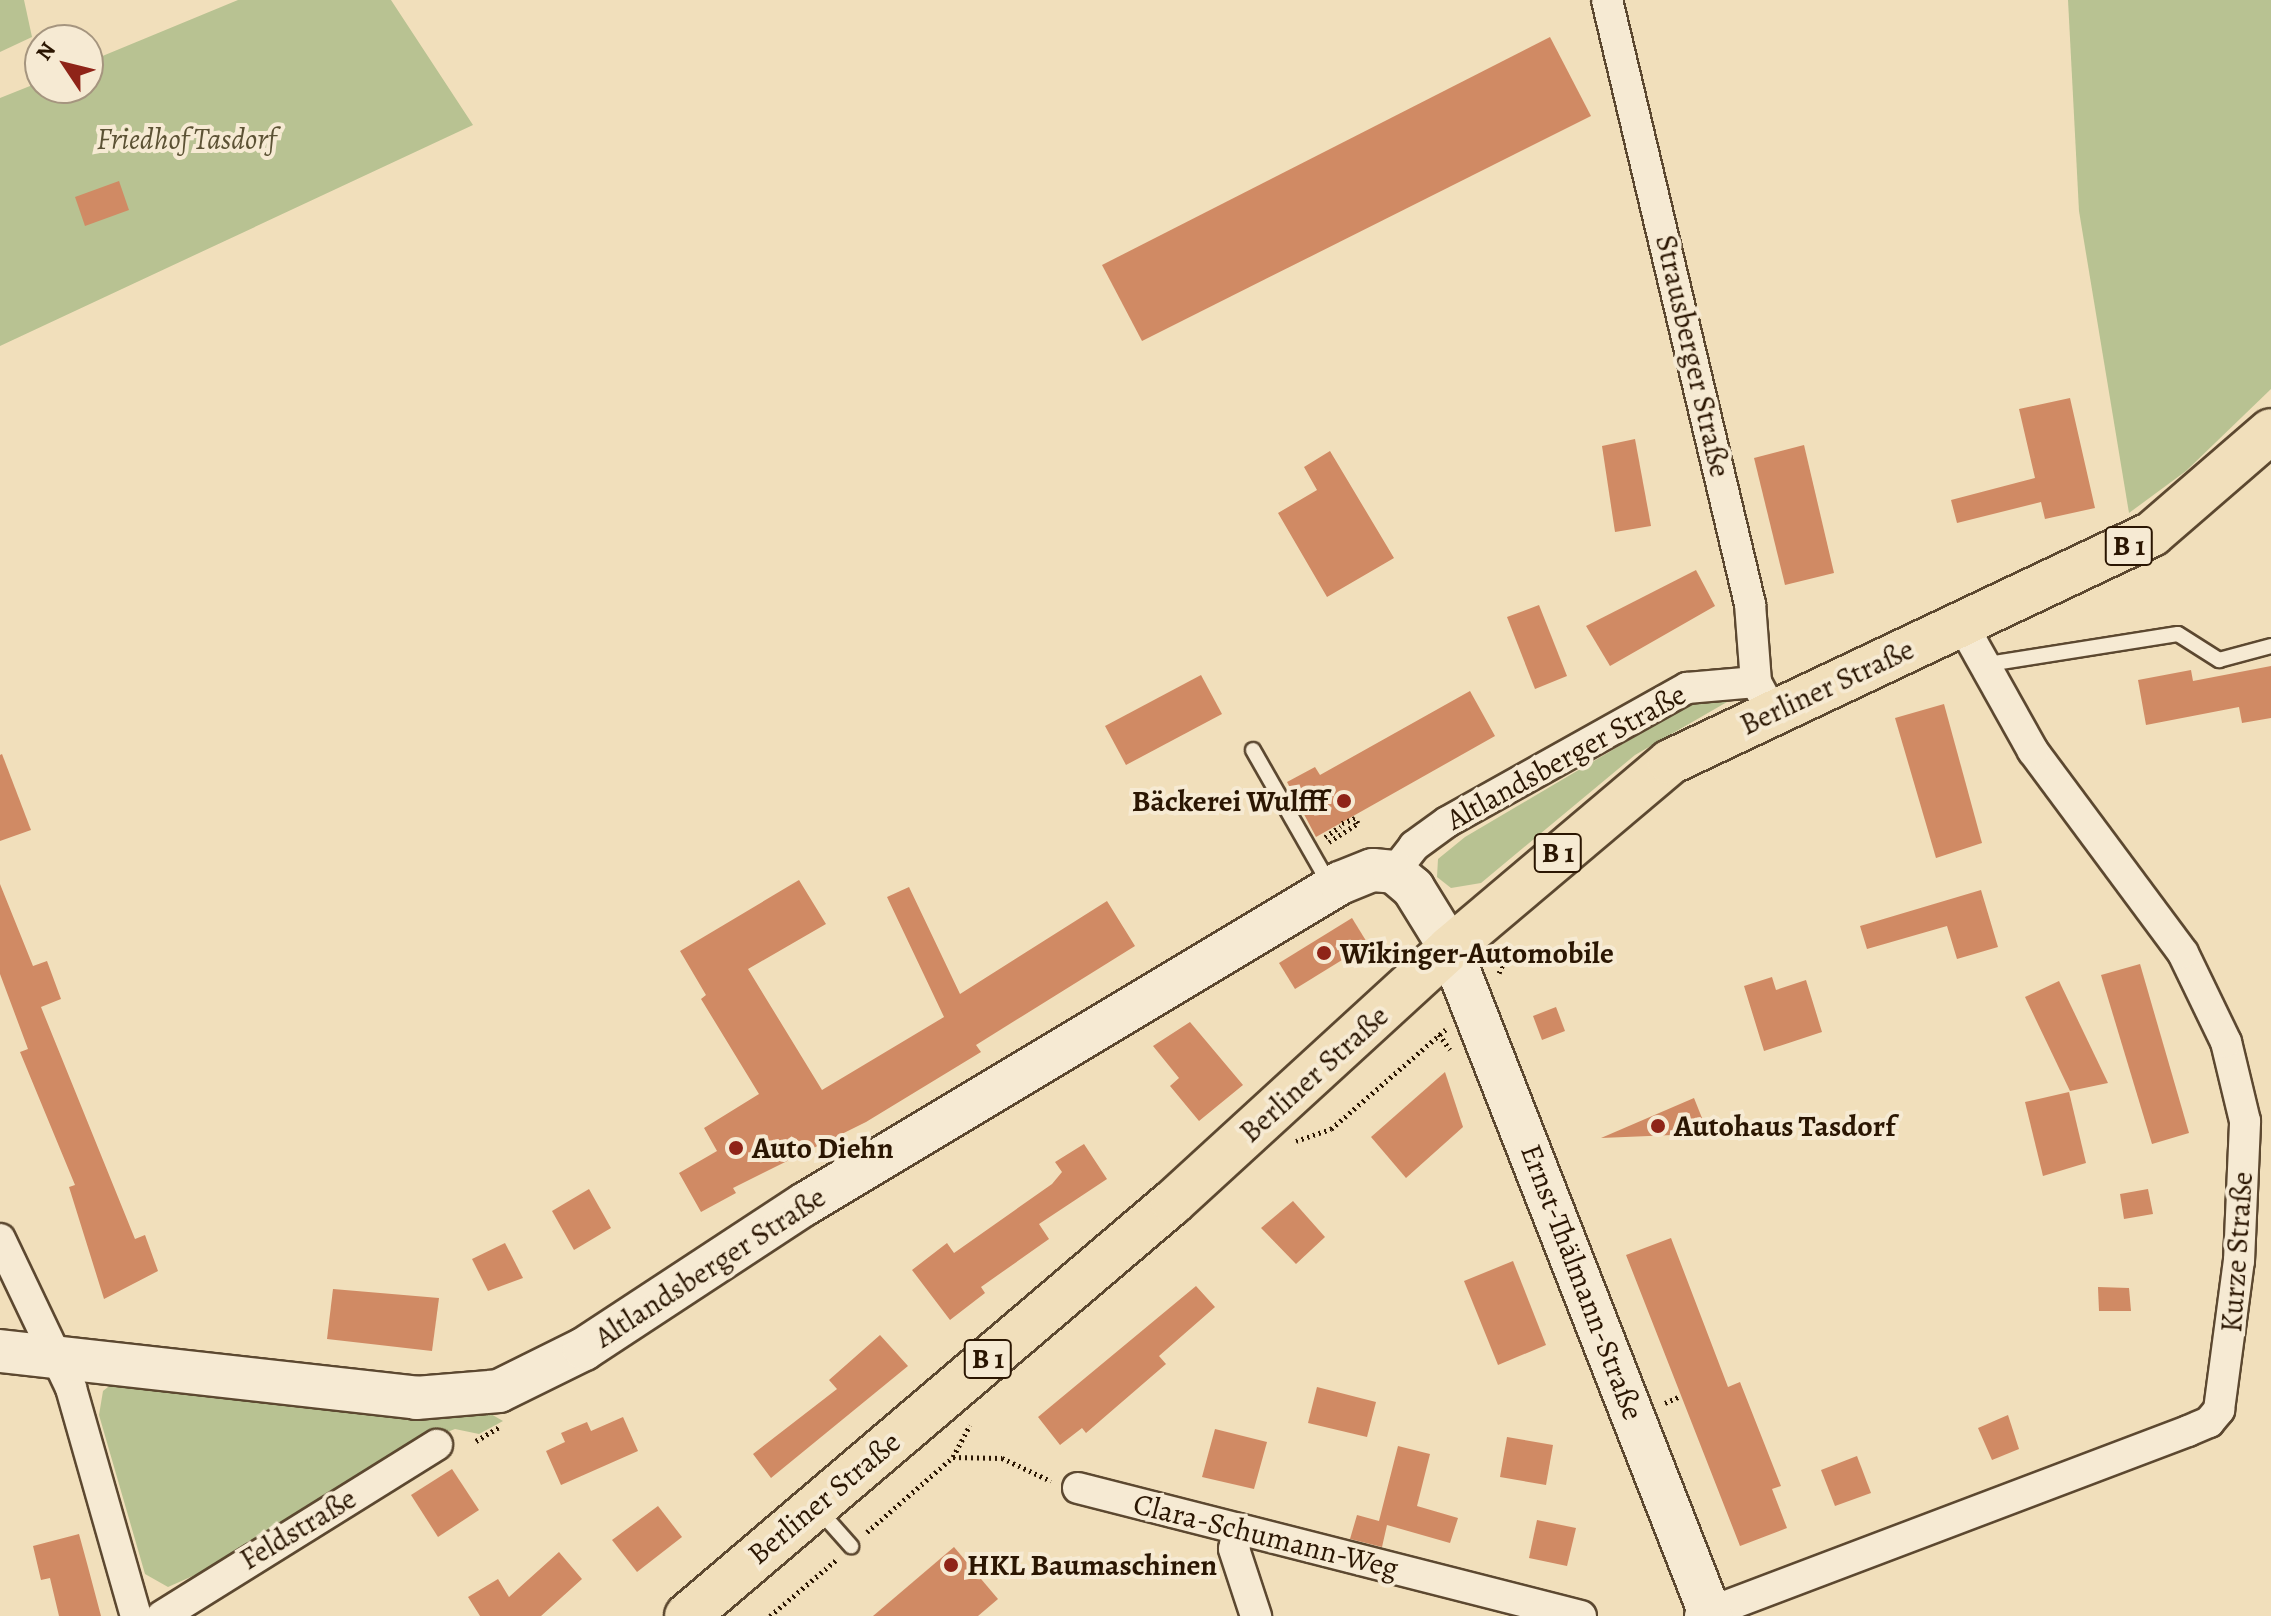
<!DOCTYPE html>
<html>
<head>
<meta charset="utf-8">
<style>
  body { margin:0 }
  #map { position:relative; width:2271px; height:1616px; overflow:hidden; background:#f1dfbb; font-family:Alegreya,serif }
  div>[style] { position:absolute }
  .green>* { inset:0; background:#b8c292 }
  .building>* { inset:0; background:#d08a64 }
  .path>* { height:5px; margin-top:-2.5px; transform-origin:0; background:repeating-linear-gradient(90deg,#2b1602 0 2px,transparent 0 6px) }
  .roads { filter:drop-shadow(2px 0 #5c4830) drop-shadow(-2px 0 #5c4830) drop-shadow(0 2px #5c4830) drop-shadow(0 -2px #5c4830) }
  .service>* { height:14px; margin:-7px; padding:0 7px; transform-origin:7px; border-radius:7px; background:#f6ead3 }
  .minor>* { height:30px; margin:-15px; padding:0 15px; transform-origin:15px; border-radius:15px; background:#f6ead3 }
  .secondary>* { height:42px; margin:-21px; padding:0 21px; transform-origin:21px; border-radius:21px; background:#f6ead3 }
  .primary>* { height:44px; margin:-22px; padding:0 22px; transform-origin:22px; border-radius:22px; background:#f1dfbb }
  .dots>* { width:22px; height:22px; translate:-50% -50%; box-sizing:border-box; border:4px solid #f6ead3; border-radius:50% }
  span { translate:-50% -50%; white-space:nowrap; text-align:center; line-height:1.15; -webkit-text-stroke:8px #f6ead3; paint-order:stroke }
  .shield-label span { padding:2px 6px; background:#f6ead3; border:2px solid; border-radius:6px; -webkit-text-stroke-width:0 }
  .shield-label { font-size:28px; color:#2b1602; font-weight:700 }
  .park-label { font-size:30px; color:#5c5234; font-style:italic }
  .street-label { font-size:30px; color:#2b1602 }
  .poi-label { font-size:30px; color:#2b1602; font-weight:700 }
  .right { translate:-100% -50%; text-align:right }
  .left { translate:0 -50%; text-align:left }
  .north { position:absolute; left:24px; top:24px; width:80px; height:80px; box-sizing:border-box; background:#f6ead3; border:2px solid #a5957f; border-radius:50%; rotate:305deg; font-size:22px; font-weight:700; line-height:32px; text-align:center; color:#2b1602 }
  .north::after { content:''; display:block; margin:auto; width:28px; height:36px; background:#8f2418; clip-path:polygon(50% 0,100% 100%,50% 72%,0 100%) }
</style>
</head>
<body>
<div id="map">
  <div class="green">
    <i style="clip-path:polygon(0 0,24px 0,32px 37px,0 52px)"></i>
    <i style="clip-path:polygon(238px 0,391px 0,473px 125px,0 346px,0 98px,40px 82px,40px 88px,88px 88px,88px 62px)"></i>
    <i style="clip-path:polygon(2068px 0,2271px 0,2271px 389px,2186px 471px,2129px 513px,2079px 211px)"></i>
    <i style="clip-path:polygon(1727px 695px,1727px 702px,1635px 755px,1481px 883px,1451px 888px,1437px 877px,1438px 859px,1465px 837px,1665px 719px,1703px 699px)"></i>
    <i style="clip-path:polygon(113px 1383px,484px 1410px,503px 1421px,479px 1434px,455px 1429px,437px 1436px,240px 1555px,168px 1587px,145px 1574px,99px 1415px,103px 1391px)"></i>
  </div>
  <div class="building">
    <i style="clip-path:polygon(1550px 37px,1591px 116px,1142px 341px,1102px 265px)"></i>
    <i style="clip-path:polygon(119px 181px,129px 210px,85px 226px,75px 197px)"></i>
    <i style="clip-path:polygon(2070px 398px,2095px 508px,2045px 519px,2041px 502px,1957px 523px,1951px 500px,2035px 478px,2019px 409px)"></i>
    <i style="clip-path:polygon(1635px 439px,1651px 526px,1615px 532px,1602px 446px)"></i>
    <i style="clip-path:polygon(1804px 445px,1834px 573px,1785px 585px,1754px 458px)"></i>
    <i style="clip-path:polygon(1330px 451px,1394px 558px,1327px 597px,1278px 513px,1317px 490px,1304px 467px)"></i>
    <i style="clip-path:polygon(1696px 570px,1715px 606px,1610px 666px,1586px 626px)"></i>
    <i style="clip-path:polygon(1539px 605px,1567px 676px,1535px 689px,1507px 617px)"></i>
    <i style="clip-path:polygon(2271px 666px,2271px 718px,2242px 723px,2239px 707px,2146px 725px,2138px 680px,2191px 670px,2193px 681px)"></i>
    <i style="clip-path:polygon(1201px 675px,1222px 714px,1126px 765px,1105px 726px)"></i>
    <i style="clip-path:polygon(1470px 691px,1495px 736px,1316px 837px,1287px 782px,1315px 767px,1320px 775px)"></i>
    <i style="clip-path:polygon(1944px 704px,1982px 843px,1936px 858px,1895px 718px)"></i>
    <i style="clip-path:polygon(2px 754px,31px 830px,0 841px,0 755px)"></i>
    <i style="clip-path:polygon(799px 880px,826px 924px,748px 969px,822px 1090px,944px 1017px,887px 897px,909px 887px,960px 994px,1107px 901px,1135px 946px,976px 1045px,981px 1052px,866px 1122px,733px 1188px,736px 1193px,701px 1212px,679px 1173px,717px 1151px,704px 1128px,759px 1094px,701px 999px,706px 995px,680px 951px)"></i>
    <i style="clip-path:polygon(0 884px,33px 966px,47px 961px,61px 999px,41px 1007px,135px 1239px,145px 1235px,158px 1271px,104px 1299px,69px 1187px,75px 1185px,20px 1052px,28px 1049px,0 974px)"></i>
    <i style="clip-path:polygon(1981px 890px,1998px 947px,1957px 959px,1947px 926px,1867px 949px,1860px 926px)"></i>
    <i style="clip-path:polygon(1352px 918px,1368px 944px,1295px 989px,1279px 963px)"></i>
    <i style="clip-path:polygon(2140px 964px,2189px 1133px,2152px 1144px,2101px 975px)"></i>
    <i style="clip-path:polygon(1772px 977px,1776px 990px,1806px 980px,1822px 1032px,1764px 1051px,1744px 986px)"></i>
    <i style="clip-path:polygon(2059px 981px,2108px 1083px,2070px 1091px,2025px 997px)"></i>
    <i style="clip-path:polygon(1556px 1007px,1565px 1031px,1542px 1040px,1533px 1016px)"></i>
    <i style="clip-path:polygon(1190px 1022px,1243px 1085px,1199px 1121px,1170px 1086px,1179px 1078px,1153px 1046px)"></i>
    <i style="clip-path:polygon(1445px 1072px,1463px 1127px,1406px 1178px,1371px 1137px)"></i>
    <i style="clip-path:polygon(2069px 1092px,2086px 1163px,2043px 1176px,2025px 1102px)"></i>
    <i style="clip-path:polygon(1694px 1098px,1704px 1123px,1673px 1135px,1601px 1138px)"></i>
    <i style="clip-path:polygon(1084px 1144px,1107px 1179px,1039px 1224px,1049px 1239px,981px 1287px,985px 1293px,950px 1320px,912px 1270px,947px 1243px,954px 1253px,1052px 1184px,1062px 1172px,1055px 1162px)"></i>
    <i style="clip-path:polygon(589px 1189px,611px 1228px,574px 1250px,552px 1211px)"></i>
    <i style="clip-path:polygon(2148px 1189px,2153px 1214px,2124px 1219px,2120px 1194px)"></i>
    <i style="clip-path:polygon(1293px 1201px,1325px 1237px,1296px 1264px,1261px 1228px)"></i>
    <i style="clip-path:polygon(1671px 1238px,1728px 1387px,1740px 1382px,1781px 1486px,1772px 1489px,1787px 1528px,1740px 1546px,1626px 1255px)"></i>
    <i style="clip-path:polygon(505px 1243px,523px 1278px,488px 1291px,472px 1259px)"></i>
    <i style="clip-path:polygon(1513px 1261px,1546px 1345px,1498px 1365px,1464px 1281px)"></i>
    <i style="clip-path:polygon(1196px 1286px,1215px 1307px,1159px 1356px,1166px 1364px,1086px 1433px,1082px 1428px,1060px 1445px,1038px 1417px)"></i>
    <i style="clip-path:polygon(2098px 1287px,2129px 1288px,2131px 1311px,2099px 1311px)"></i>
    <i style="clip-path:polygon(333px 1289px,439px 1298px,432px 1351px,327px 1339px)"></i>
    <i style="clip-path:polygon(880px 1335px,908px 1366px,771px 1478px,753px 1454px,837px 1389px,829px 1380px)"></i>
    <i style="clip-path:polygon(1317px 1387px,1376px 1402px,1367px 1437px,1308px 1423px)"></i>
    <i style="clip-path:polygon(2008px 1415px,2019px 1449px,1992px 1460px,1978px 1428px)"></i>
    <i style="clip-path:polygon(623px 1417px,638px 1451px,561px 1485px,546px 1451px,565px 1442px,561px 1433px,587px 1422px,591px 1431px)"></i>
    <i style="clip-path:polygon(1215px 1429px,1267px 1442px,1254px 1489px,1202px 1477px)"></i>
    <i style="clip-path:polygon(1507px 1437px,1553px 1445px,1546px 1485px,1500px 1477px)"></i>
    <i style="clip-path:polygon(1398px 1446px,1430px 1454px,1417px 1506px,1458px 1518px,1450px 1543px,1387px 1525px,1382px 1547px,1350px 1539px,1357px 1515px,1379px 1521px)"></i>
    <i style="clip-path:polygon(1857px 1456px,1871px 1493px,1835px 1506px,1821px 1470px)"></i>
    <i style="clip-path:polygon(452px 1469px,479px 1510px,438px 1537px,411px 1495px)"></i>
    <i style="clip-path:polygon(658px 1506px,682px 1537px,637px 1572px,612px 1540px)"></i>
    <i style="clip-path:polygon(1537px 1520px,1576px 1528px,1567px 1566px,1529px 1558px)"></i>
    <i style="clip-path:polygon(79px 1534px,88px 1567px,101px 1616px,59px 1616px,50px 1578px,41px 1580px,33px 1546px)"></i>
    <i style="clip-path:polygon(954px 1547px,998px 1599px,978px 1616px,873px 1616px)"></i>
    <i style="clip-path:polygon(559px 1552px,582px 1579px,541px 1616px,480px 1616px,468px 1597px,498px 1579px,509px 1597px)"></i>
  </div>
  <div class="path">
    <i style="left:1325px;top:837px;width:19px;rotate:-35deg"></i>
    <i style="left:1329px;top:842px;width:35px;rotate:-33deg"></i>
    <i style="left:1358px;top:823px;width:6px;rotate:-121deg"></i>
    <i style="left:1355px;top:818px;width:16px;rotate:158deg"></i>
    <i style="left:1499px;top:973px;width:30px;rotate:-66deg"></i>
    <i style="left:1439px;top:1034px;width:19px;rotate:55deg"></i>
    <i style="left:1296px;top:1141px;width:37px;rotate:-19deg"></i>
    <i style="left:1331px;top:1129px;width:152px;rotate:-41deg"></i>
    <i style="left:1665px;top:1403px;width:17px;rotate:-24deg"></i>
    <i style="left:476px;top:1441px;width:27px;rotate:-31deg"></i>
    <i style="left:953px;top:1457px;width:49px;rotate:1.2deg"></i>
    <i style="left:1002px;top:1458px;width:54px;rotate:25.1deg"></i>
    <i style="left:867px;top:1532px;width:114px;rotate:-41.1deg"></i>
    <i style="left:953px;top:1457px;width:36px;rotate:-62deg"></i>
    <i style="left:770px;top:1616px;width:87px;rotate:-40.3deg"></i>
  </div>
  <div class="roads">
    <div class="service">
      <i style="left:1982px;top:665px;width:198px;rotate:-9deg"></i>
      <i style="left:2178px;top:634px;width:49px;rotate:32.4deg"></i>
      <i style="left:2219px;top:660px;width:54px;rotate:-15.1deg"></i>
      <i style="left:1253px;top:750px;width:155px;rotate:60.3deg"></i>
      <i style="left:818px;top:1509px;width:50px;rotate:48.3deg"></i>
    </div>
    <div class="minor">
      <i style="left:1607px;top:0;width:621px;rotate:76.68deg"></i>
      <i style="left:1750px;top:604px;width:78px;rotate:85.6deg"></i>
      <i style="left:1756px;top:682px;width:34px;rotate:62deg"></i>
      <i style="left:1394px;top:872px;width:33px;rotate:-52deg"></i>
      <i style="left:1414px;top:846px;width:41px;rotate:-36deg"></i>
      <i style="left:1447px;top:822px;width:275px;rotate:-29.2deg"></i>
      <i style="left:1687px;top:688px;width:69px;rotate:-5deg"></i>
      <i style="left:0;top:1239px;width:165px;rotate:64.5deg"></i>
      <i style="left:71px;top:1388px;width:237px;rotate:74.1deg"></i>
      <i style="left:1078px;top:1488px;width:519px;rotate:14.28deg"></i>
      <i style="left:1238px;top:1529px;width:20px;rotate:101deg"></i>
      <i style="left:1234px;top:1549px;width:71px;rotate:71.8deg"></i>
      <i style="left:162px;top:1616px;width:324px;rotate:-31.9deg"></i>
      <i style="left:1700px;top:1616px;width:522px;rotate:-20.76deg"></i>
      <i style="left:2188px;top:1431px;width:23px;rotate:-23deg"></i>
      <i style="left:2209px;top:1422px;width:16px;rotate:-50deg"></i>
      <i style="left:2219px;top:1410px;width:150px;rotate:-82.4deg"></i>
      <i style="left:2239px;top:1261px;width:140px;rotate:-87.5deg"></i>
      <i style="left:2245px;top:1121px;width:81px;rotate:-103.5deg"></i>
      <i style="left:2226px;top:1042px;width:99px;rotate:-115.8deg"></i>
      <i style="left:2183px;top:953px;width:252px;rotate:-126.6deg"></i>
      <i style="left:2033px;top:751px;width:145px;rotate:-119.2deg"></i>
    </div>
    <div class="secondary">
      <i style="left:0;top:1351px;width:419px;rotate:6.4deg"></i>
      <i style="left:416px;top:1398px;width:83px;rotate:-4.8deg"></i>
      <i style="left:499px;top:1391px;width:95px;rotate:-26.3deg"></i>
      <i style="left:584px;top:1349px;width:264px;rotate:-33.3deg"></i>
      <i style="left:805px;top:1204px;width:624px;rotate:-30.96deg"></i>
      <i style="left:1340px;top:883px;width:35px;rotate:-22deg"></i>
      <i style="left:1373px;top:870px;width:21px;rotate:5deg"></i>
      <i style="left:1394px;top:872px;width:25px;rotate:40deg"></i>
      <i style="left:1413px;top:888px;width:70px;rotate:58.3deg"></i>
      <i style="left:1450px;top:948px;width:717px;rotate:68.66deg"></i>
    </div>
    <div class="primary">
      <i style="left:687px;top:1616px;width:638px;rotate:-40.43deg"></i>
      <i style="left:1173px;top:1202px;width:376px;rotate:-42.5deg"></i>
      <i style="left:1450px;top:948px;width:288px;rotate:-40.2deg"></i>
      <i style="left:1670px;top:762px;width:533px;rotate:-25.32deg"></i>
      <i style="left:2152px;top:534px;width:157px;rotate:-40.9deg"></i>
    </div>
  </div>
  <div class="dots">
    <i style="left:1344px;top:801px;background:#8f2418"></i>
    <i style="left:1324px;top:953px;background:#8f2418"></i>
    <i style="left:1658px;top:1126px;background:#8f2418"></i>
    <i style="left:736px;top:1148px;background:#8f2418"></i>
    <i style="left:951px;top:1565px;background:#8f2418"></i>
  </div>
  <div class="shield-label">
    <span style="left:2129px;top:546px">B 1</span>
    <span style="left:1558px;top:853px">B 1</span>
    <span style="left:988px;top:1359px">B 1</span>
  </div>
  <div class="park-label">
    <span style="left:186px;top:139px">Friedhof Tasdorf</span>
  </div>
  <div class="street-label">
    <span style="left:1693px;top:356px;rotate:77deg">Strausberger Straße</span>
    <span style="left:1827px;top:687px;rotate:-25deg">Berliner Straße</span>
    <span style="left:1566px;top:757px;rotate:-29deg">Altlandsberger Straße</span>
    <span style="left:1314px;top:1074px;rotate:-42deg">Berliner Straße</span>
    <span style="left:2237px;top:1252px;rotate:-86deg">Kurze Straße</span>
    <span style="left:710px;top:1267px;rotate:-33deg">Altlandsberger Straße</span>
    <span style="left:1582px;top:1282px;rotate:69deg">Ernst-Thälmann-Straße</span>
    <span style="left:824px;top:1498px;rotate:-40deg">Berliner Straße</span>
    <span style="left:298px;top:1529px;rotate:-31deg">Feldstraße</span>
    <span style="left:1266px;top:1536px;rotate:14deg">Clara-Schumann-Weg</span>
  </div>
  <div class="poi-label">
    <span class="right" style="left:1328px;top:801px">Bäckerei Wulfff</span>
    <span class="left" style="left:1340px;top:953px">Wikinger-Automobile</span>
    <span class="left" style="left:1674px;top:1126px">Autohaus Tasdorf</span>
    <span class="left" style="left:752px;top:1148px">Auto Diehn</span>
    <span class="left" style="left:967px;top:1565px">HKL Baumaschinen</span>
  </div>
  <div class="north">N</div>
</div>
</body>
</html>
